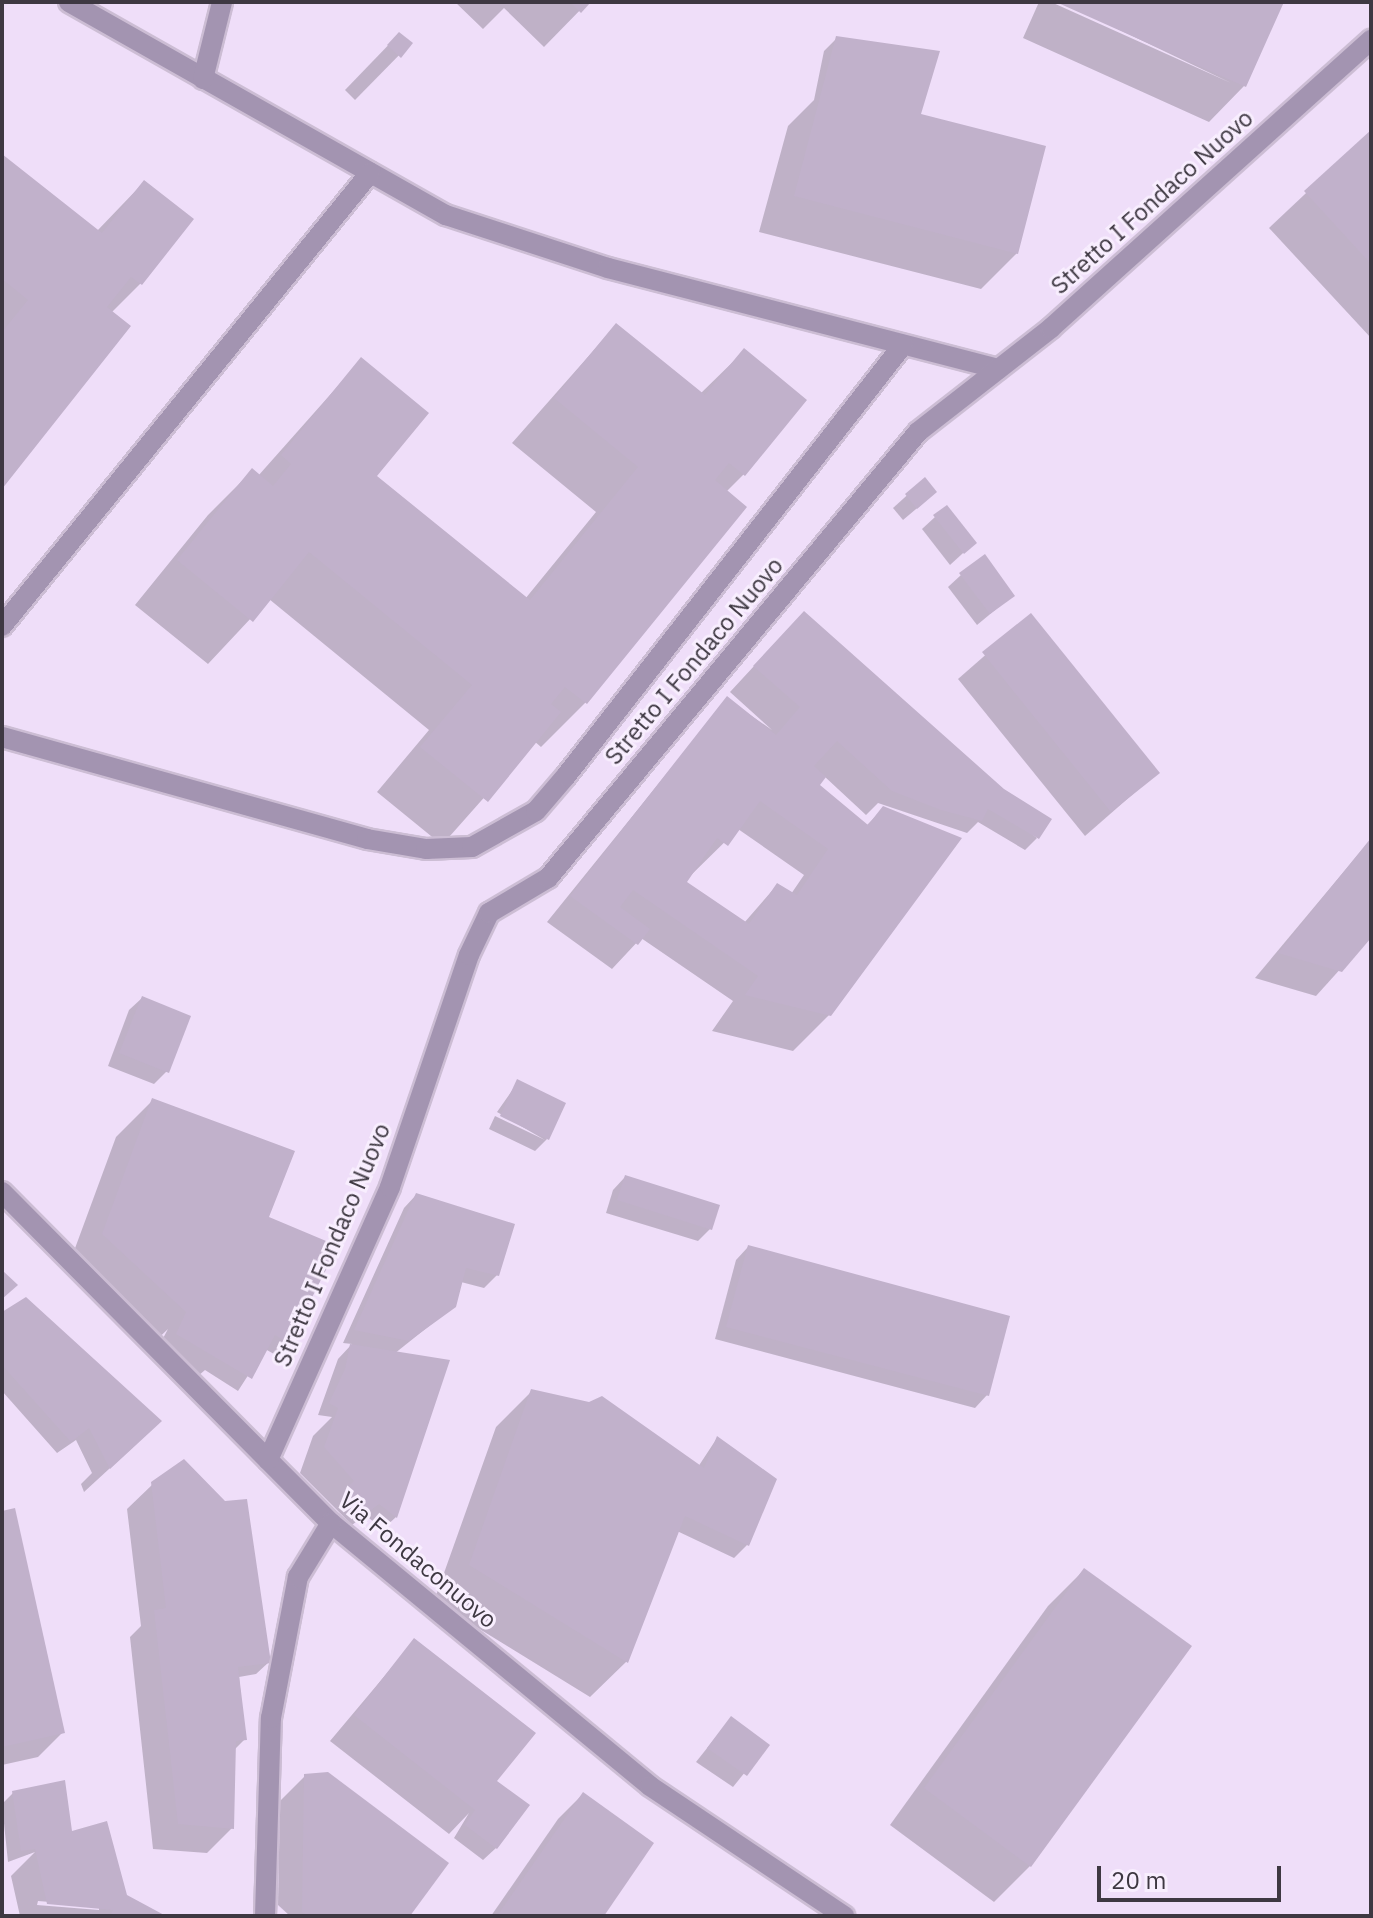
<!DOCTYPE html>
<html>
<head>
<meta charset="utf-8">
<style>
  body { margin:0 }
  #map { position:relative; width:1373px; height:1918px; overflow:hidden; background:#efdef9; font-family:"IBM Plex Sans",sans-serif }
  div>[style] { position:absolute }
  .shadow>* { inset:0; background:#0003 }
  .building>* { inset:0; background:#c1b1cb }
  .roads { filter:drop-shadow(2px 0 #ccbdd4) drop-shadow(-2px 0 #ccbdd4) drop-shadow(0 2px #ccbdd4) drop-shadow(0 -2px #ccbdd4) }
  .minor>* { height:20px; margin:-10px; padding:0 10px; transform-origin:10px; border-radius:10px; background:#a394b1 }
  span { translate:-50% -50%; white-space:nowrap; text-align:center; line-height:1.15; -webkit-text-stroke:6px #f8eefe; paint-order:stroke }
  .street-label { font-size:24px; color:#3e3842 }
  .frame { position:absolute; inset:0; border:4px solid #3e3842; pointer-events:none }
  .scale { position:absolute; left:1097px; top:1866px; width:184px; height:36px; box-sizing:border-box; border:4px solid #3e3842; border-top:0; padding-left:10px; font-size:24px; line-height:28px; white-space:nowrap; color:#3e3842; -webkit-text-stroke:6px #f8eefe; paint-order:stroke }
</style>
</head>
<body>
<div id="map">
  <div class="shadow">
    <i style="clip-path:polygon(455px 2px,588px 2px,544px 47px,504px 8px,483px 29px)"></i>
    <i style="clip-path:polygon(1039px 2px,1051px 2px,1231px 83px,1061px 2px,1282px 2px,1244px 86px,1209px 122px,1023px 38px)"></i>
    <i style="clip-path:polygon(399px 34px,410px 44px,355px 100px,345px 90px)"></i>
    <i style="clip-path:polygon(837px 38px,919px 115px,1017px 253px,981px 289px,759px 232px,788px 126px,814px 100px,824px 51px)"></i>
    <i style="clip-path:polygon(1371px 132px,1371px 338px,1269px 228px)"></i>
    <i style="clip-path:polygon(2px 156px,97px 231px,144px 182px,141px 283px,111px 313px,2px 486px)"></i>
    <i style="clip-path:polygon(616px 325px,700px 394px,744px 351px,744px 474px,726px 492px,744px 507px,585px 703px,541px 747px,534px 741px,442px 845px,377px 792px,429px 730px,269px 599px,208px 664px,135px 605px,208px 515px,252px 471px,258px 476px,361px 360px,375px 476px,525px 599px,596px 512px,512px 443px)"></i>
    <i style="clip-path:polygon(925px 479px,922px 504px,903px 520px,893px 508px)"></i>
    <i style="clip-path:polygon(935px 517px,974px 543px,950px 565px,922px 529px)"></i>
    <i style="clip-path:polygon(961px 575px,1012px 596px,977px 625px,948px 587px)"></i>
    <i style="clip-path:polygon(1030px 616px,1157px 773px,1085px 836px,958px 679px)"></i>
    <i style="clip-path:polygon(evenodd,779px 639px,1037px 838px,1025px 850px,978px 822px,967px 833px,878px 803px,866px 815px,824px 776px,817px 785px,866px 826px,884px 808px,829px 1015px,793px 1051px,712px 1031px,733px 1001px,641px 938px,612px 969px,547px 922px,727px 699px,772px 730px,730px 692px,779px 639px,738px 829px,804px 875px,791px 894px,777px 885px,744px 923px,684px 882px,738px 829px)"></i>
    <i style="clip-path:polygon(1371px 839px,1371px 935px,1316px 996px,1255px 978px)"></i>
    <i style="clip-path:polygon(142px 998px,167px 1071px,154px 1084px,108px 1066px,129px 1010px)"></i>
    <i style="clip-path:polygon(518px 1082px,547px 1139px,535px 1151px,489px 1129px,495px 1116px,545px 1140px,497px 1112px)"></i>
    <i style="clip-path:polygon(152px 1101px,267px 1218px,287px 1342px,274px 1354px,265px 1349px,238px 1391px,205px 1370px,191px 1382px,152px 1359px,168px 1329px,149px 1347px,67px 1270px,116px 1137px)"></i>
    <i style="clip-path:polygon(625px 1177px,710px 1229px,698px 1241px,606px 1213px,613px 1190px)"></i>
    <i style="clip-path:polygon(416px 1195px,497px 1275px,484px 1288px,461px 1282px,454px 1306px,394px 1354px,447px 1361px,396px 1517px,383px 1529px,365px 1515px,352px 1525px,300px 1473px,313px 1436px,332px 1417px,318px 1415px,338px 1359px,352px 1344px,343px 1343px,404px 1208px)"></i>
    <i style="clip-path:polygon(748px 1247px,987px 1395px,975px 1408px,715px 1339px,736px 1260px)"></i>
    <i style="clip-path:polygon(2px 1315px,134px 1446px,84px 1492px,81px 1484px,92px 1473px,76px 1440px,57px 1453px,2px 1391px)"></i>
    <i style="clip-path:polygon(531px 1392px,698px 1467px,717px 1438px,774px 1480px,747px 1545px,734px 1558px,677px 1531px,626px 1662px,590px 1697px,434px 1601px,496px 1427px)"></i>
    <i style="clip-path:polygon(153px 1484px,269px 1662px,256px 1674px,239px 1677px,245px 1739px,234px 1750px,232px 1828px,207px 1853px,153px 1849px,130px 1637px,141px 1626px,127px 1509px)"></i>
    <i style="clip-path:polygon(2px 1513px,63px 1732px,38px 1757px,2px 1765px)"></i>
    <i style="clip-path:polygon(1084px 1570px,1030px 1866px,994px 1902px,890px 1825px,1048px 1606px)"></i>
    <i style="clip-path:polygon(414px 1641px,495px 1782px,496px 1848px,483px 1860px,454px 1838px,469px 1813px,449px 1834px,330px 1741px)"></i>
    <i style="clip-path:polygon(731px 1718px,767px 1745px,733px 1787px,696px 1762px)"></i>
    <i style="clip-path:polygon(305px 1776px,408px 1916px,290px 1916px,278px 1905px,280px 1801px)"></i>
    <i style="clip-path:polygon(evenodd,13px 1793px,70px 1831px,125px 1896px,162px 1916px,20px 1916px,11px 1876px,35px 1852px,8px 1862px,2px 1804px,13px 1793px,38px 1901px,99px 1906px,99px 1910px,37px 1905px,38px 1901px)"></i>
    <i style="clip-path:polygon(583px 1794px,602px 1916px,491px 1916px,558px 1819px)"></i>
  </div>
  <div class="building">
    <i style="clip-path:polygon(570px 2px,591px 2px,581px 13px)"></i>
    <i style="clip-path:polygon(1056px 2px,1188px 3px,1284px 2px,1246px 87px)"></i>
    <i style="clip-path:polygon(399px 32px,413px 43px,401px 58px,387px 45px)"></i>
    <i style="clip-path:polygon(836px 36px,940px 51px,921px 114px,1046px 146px,1018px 254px,794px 196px)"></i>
    <i style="clip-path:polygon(1371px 130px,1371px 264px,1304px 191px)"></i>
    <i style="clip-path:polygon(2px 154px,102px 233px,144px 180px,194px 219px,142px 285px,131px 277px,107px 307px,131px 326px,2px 489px,2px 332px,28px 300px,2px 279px)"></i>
    <i style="clip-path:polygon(616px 323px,705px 395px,744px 348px,807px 400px,745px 476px,729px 463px,715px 480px,747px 507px,587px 704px,565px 687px,551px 704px,561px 712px,488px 802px,420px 747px,472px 685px,309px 552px,253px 622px,177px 560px,252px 468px,273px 486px,291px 464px,281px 455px,361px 357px,429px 413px,377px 476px,530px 600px,638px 467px,554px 398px)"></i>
    <i style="clip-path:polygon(925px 477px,937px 492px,917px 509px,905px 494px)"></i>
    <i style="clip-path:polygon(947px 505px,977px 543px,964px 554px,933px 515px)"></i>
    <i style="clip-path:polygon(985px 554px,1015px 596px,990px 614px,959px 573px)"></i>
    <i style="clip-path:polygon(evenodd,804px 611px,1004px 789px,1052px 819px,1039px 839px,988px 809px,982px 821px,941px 810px,892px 791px,837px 741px,814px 766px,826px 777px,820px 785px,868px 825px,883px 806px,962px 838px,831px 1016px,745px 995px,758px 976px,633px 890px,620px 907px,650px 929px,638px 945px,570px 896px,727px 696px,776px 735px,800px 707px,753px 666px,804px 611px,760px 801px,828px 849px,797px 895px,777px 883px,749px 924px,687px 882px,717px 838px,728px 846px,760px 801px)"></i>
    <i style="clip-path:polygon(1031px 613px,1160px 773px,1111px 812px,982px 652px)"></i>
    <i style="clip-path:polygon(1371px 838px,1371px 938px,1342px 972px,1278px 953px)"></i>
    <i style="clip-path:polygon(142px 996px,191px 1016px,169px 1073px,119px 1053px)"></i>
    <i style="clip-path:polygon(517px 1079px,566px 1103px,549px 1140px,500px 1116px)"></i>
    <i style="clip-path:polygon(152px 1098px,295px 1151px,269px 1217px,338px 1246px,289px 1343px,275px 1335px,252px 1379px,176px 1334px,186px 1312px,102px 1234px)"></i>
    <i style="clip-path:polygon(625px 1175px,720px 1205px,712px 1230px,617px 1200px)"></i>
    <i style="clip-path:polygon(416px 1193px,515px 1224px,499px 1276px,466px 1268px,456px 1307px,409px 1341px,354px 1330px)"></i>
    <i style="clip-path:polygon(748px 1245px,1010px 1316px,989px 1396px,726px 1327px)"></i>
    <i style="clip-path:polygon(2px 1270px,18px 1285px,2px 1299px)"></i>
    <i style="clip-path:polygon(26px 1297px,162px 1421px,110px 1469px,89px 1428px,71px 1442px,2px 1365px,2px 1312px)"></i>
    <i style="clip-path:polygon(350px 1344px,450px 1360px,397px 1518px,379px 1504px,366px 1514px,346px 1489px,354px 1481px,324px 1447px,338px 1408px,329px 1403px,345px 1369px)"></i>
    <i style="clip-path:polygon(531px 1389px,589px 1402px,602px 1396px,704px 1468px,717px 1436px,777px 1479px,749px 1546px,685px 1516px,628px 1663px,469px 1565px)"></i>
    <i style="clip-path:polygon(184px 1459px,225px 1501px,247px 1499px,271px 1663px,238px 1667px,247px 1740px,236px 1741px,234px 1829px,178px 1824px,154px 1610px,166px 1608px,151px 1482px)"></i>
    <i style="clip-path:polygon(15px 1508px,65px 1733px,2px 1747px,2px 1511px)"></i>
    <i style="clip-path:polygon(1084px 1568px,1192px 1646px,1031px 1867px,924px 1788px)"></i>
    <i style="clip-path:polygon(414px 1638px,536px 1733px,497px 1781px,530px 1805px,497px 1849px,465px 1825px,475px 1810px,354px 1715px)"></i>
    <i style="clip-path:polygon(731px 1716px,770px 1745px,747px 1776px,707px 1748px)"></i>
    <i style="clip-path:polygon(328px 1772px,449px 1863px,410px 1916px,308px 1916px,302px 1912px,304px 1774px)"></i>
    <i style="clip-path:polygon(65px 1780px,72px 1831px,107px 1821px,127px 1895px,166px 1916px,110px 1916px,113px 1910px,47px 1904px,35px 1849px,21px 1851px,12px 1791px)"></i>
    <i style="clip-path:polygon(583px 1792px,654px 1843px,604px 1916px,497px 1916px)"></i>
  </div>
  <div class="roads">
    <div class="minor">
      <i style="left:69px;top:2px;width:433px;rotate:29.5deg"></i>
      <i style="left:446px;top:215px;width:170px;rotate:18.1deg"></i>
      <i style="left:608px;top:268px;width:403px;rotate:14.5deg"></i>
      <i style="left:203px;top:79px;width:79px;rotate:-76.1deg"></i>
      <i style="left:2px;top:626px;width:584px;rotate:-50.91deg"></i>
      <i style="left:2px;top:737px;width:379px;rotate:15.6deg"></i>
      <i style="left:367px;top:839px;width:60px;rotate:9.6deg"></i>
      <i style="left:426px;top:849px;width:46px;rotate:-2.5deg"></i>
      <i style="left:472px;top:847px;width:73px;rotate:-29.4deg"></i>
      <i style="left:536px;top:811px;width:46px;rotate:-49.4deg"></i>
      <i style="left:566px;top:776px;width:547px;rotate:-51.98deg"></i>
      <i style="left:2px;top:1192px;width:467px;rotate:45.2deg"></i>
      <i style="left:331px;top:1523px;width:413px;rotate:39.5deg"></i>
      <i style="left:650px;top:1786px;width:234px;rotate:33.8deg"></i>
      <i style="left:268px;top:1460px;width:299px;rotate:-65.9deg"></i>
      <i style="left:390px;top:1187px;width:245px;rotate:-71.2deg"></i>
      <i style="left:469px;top:955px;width:47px;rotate:-64.5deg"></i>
      <i style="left:489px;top:913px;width:69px;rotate:-30.7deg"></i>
      <i style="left:548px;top:878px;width:579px;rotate:-50.32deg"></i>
      <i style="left:918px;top:432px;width:169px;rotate:-38deg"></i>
      <i style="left:1051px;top:328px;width:431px;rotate:-42deg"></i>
      <i style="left:265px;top:1916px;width:198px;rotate:-88.3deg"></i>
      <i style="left:271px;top:1718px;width:144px;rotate:-79.2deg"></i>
      <i style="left:298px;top:1577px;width:63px;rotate:-58.6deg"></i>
    </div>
  </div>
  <div class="street-label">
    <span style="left:1152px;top:202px;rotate:-42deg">Stretto I Fondaco Nuovo</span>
    <span style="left:694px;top:661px;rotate:-50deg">Stretto I Fondaco Nuovo</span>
    <span style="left:332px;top:1245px;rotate:-67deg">Stretto I Fondaco Nuovo</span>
    <span style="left:418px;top:1560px;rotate:40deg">Via Fondaconuovo</span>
  </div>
  <div class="frame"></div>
  <div class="scale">20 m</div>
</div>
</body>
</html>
